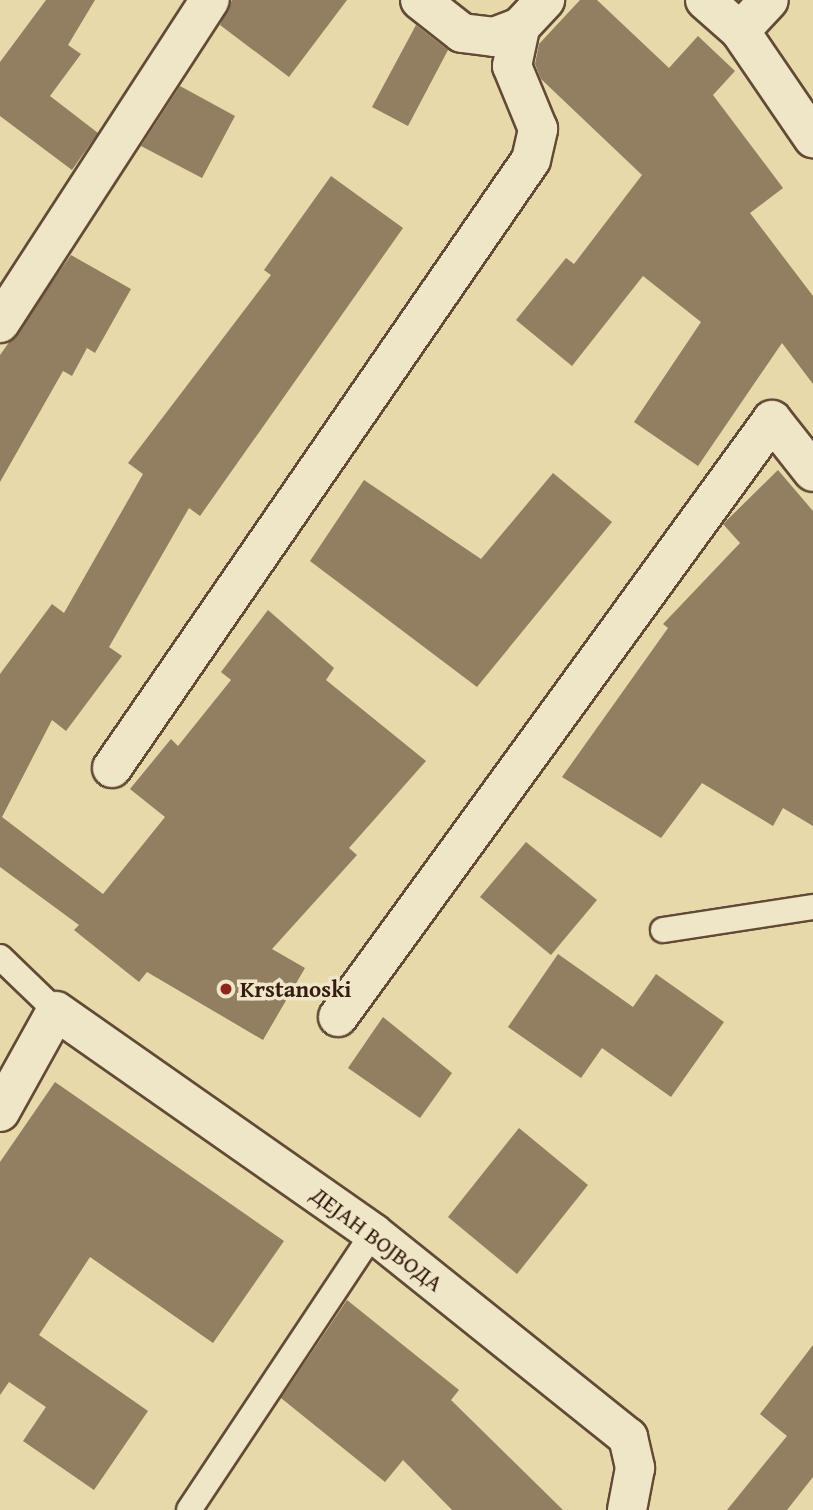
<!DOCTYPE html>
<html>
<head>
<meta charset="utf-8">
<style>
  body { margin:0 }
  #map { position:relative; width:813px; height:1510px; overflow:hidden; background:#e7d9aa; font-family:"Gentium Book Plus",serif }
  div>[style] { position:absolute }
  .building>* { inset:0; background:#927e60 }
  .roads { filter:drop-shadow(2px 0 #624a36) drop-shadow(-2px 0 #624a36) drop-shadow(0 2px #624a36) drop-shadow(0 -2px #624a36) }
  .service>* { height:24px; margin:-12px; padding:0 12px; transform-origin:12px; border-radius:12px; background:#efe6c8 }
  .minor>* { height:38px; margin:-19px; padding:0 19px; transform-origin:19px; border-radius:19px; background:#efe6c8 }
  .dots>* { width:19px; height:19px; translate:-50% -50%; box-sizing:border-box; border:4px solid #efe6c8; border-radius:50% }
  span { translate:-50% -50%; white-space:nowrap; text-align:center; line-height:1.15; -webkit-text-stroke:7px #efe6c8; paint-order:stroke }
  .poi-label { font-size:23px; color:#361b10; font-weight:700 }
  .left { translate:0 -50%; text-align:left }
  .street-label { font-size:23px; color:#361b10 }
</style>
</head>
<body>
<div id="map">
  <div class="building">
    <i style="clip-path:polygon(46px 0,95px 0,68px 45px,81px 54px,50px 96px,98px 133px,72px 170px,0 116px,0 62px)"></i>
    <i style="clip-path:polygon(232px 0,347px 0,289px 77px,220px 25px)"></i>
    <i style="clip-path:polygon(580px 0,597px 0,669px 68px,698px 36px,735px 71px,713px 95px,783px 188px,750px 213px,813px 296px,813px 384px,782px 343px,698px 466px,634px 422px,701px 322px,643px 276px,572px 366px,516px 320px,566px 258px,574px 264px,642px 175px,541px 79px,535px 64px,539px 44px)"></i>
    <i style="clip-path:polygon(416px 25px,448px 50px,408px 126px,372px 107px)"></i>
    <i style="clip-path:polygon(180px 86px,235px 116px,202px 178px,141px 146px)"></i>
    <i style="clip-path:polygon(331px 176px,403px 228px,200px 516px,189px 508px,109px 647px,122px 656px,66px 731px,52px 720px,2px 817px,103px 894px,165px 817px,130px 789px,171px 739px,178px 746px,231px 680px,221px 672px,268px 610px,334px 668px,326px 680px,426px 761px,349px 848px,357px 855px,272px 949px,305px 968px,263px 1040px,147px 972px,139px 982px,74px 930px,79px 925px,0 867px,0 674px,52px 604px,64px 613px,143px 474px,128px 463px,271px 275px,264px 270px)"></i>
    <i style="clip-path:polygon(71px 255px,131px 289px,95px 353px,87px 348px,72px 376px,63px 371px,0 482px,0 355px)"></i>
    <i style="clip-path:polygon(778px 470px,813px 511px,813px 826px,783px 808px,773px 826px,702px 783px,661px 838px,562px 777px,668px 628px,663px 624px,740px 543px,723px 524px)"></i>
    <i style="clip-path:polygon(553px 473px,612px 522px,477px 687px,310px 561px,364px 480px,481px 559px)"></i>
    <i style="clip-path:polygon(526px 842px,597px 900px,551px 955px,480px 897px)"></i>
    <i style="clip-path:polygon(558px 954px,633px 1007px,656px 974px,724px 1022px,671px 1097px,602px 1048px,581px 1078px,508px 1027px)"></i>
    <i style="clip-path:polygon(383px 1017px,452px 1073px,420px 1118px,348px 1068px)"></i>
    <i style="clip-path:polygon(55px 1082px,284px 1241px,213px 1343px,90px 1257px,39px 1335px,148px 1411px,94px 1490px,23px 1441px,46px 1407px,9px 1382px,0 1395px,0 1162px)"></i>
    <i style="clip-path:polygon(519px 1128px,588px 1185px,517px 1274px,448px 1217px)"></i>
    <i style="clip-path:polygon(347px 1300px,459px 1390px,451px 1400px,563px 1510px,452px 1510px,403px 1460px,385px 1482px,281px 1398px)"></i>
    <i style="clip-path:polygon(813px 1345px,813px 1477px,787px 1510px,727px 1510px,787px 1436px,760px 1414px)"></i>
  </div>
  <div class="roads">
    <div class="service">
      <i style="left:663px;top:930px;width:152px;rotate:-8.7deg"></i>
      <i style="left:0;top:957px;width:78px;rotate:44deg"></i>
      <i style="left:189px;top:1510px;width:333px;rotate:-56.4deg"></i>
    </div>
    <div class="minor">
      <i style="left:420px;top:0;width:53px;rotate:38.2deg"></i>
      <i style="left:462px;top:33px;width:32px;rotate:7deg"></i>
      <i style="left:494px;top:37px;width:28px;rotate:-21deg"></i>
      <i style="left:520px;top:27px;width:37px;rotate:-47deg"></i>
      <i style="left:705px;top:0;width:47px;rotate:41.5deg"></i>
      <i style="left:740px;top:31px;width:130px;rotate:55.7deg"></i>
      <i style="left:740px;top:31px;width:42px;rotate:-46.9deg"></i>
      <i style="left:0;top:323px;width:385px;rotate:-57deg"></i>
      <i style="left:112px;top:768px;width:738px;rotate:-55.43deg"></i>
      <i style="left:531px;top:160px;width:32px;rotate:-77deg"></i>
      <i style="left:538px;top:129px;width:68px;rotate:-112.4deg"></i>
      <i style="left:512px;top:66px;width:40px;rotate:-78deg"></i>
      <i style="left:338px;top:1017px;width:738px;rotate:-53.98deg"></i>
      <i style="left:772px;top:420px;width:66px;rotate:51.7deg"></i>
      <i style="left:0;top:1112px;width:115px;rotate:-61deg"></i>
      <i style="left:56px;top:1011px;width:387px;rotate:35deg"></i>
      <i style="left:373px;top:1233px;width:327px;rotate:38.7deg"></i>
      <i style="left:628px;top:1437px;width:32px;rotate:77deg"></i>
      <i style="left:635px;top:1468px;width:43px;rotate:100.8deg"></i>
    </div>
  </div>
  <div class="dots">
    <i style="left:226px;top:989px;background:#8f2418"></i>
  </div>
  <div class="poi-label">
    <span class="left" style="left:240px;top:989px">Krstanoski</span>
  </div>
  <div class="street-label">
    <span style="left:377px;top:1239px;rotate:37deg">ДЕЈАН ВОЈВОДА</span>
  </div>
</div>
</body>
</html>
